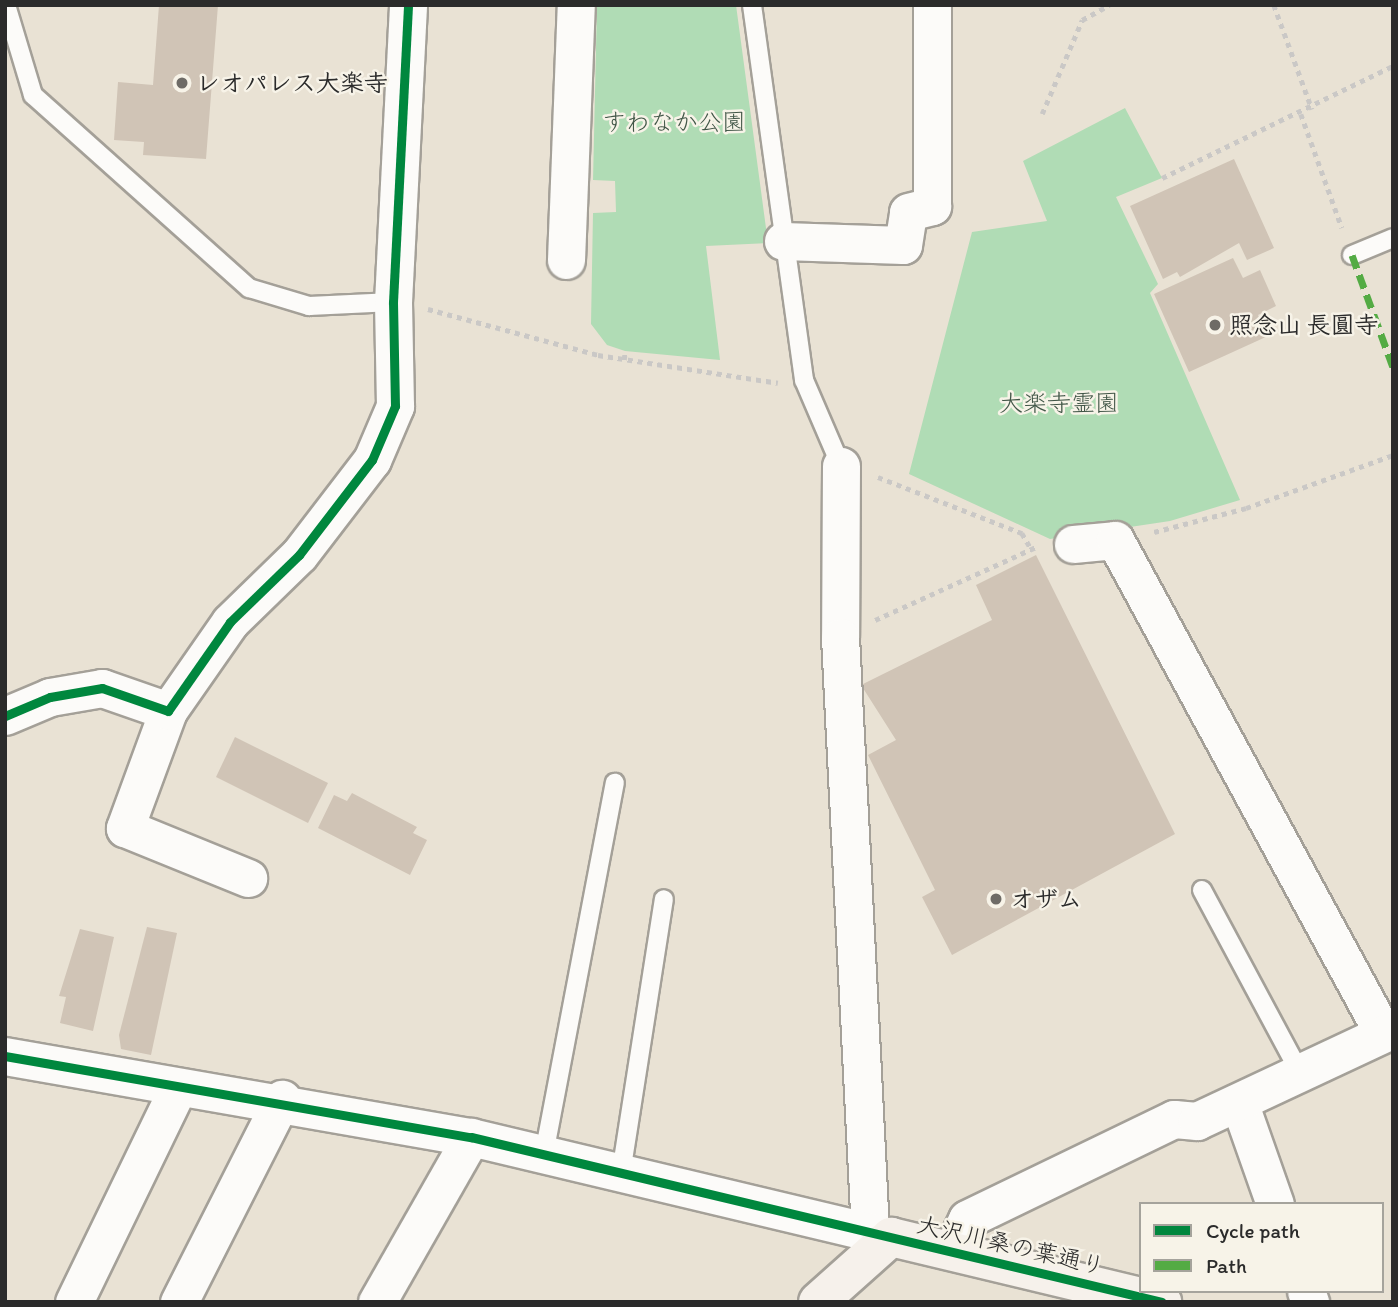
<!DOCTYPE html>
<html>
<head>
<meta charset="utf-8">
<style>
  body { margin:0 }
  #map { position:relative; width:1398px; height:1307px; overflow:hidden; background:#e9e2d4; font-family:Itim,"Klee One",sans-serif }
  div>[style] { position:absolute }
  .green>* { inset:0; background:#b0dcb5 }
  .building>* { inset:0; background:#d0c4b6 }
  .path>* { height:4.5px; margin-top:-2.25px; transform-origin:0; background:repeating-linear-gradient(90deg,#cac8c6 0 5px,transparent 0 10px) }
  .roads { filter:drop-shadow(2px 0 #a4a098) drop-shadow(-2px 0 #a4a098) drop-shadow(0 2px #a4a098) drop-shadow(0 -2px #a4a098) }
  .lane>* { height:18px; margin:-9px; padding:0 9px; transform-origin:9px; border-radius:9px; background:#fcfbf9 }
  .street>* { height:37px; margin:-18.5px; padding:0 18.5px; transform-origin:18.5px; border-radius:18.5px; background:#fcfbf9 }
  .secondary>* { height:38px; margin:-19px; padding:0 19px; transform-origin:19px; border-radius:19px; background:#f6f1eb }
  .quiet>* { height:7px; margin-top:-3.5px; transform-origin:0; background:repeating-linear-gradient(90deg,#54ab44 0 14px,transparent 0 21px) }
  .cycleway>* { height:9px; margin:-4.5px; padding:0 4.5px; transform-origin:4.5px; border-radius:4.5px; background:#00873e }
  .dots>* { width:19px; height:19px; translate:-50% -50%; box-sizing:border-box; border:4px solid #f7f3e8; border-radius:50% }
  span { translate:-50% -50%; white-space:nowrap; text-align:center; line-height:1.15; -webkit-text-stroke:5px #f7f3e8; paint-order:stroke }
  .poi-label { font-size:24px; color:#2b2b2b; font-weight:700 }
  .left { translate:0 -50%; text-align:left }
  .park-label { font-size:24px; color:#415647 }
  .street-label { font-size:24px; color:#2b2b2b }
  .frame { position:absolute; inset:0; border:7px solid #2b2b2b; pointer-events:none }
  .legend { position:absolute; left:1139px; top:1202px; width:245px; height:91px; box-sizing:border-box; background:#f7f3e8; border:2px solid #a5a39c; margin:0; padding:9px 12px; list-style:none; font-size:21px; color:#2b2b2b }
  .legend li { display:flex; align-items:center; gap:14px; height:35px }
  .legend b { width:35px; border:2px solid #a5a39c }
</style>
</head>
<body>
<div id="map">
  <div class="green">
    <i style="clip-path:polygon(597px 5px,736px 5px,768px 243px,706px 246px,720px 360px,625px 351px,607px 345px,591px 324px,593px 213px,616px 212px,615px 181px,593px 180px)"></i>
    <i style="clip-path:polygon(1125px 108px,1162px 178px,1116px 197px,1158px 284px,1150px 293px,1240px 500px,1170px 521px,1050px 539px,909px 474px,972px 232px,1047px 221px,1023px 161px)"></i>
  </div>
  <div class="building">
    <i style="clip-path:polygon(159px 5px,218px 5px,206px 159px,143px 155px,144px 142px,114px 140px,118px 82px,153px 85px)"></i>
    <i style="clip-path:polygon(1234px 159px,1274px 248px,1247px 260px,1239px 243px,1180px 277px,1177px 272px,1163px 279px,1130px 206px)"></i>
    <i style="clip-path:polygon(1233px 258px,1243px 278px,1260px 270px,1276px 306px,1258px 315px,1268px 336px,1189px 372px,1154px 294px)"></i>
    <i style="clip-path:polygon(1036px 555px,1175px 834px,952px 955px,922px 897px,935px 890px,868px 755px,896px 740px,861px 685px,992px 620px,976px 585px)"></i>
    <i style="clip-path:polygon(235px 737px,328px 783px,308px 823px,216px 777px)"></i>
    <i style="clip-path:polygon(352px 793px,417px 827px,413px 833px,427px 840px,410px 875px,318px 828px,334px 795px,347px 801px)"></i>
    <i style="clip-path:polygon(147px 927px,177px 933px,151px 1055px,121px 1049px,119px 1035px)"></i>
    <i style="clip-path:polygon(80px 929px,114px 937px,93px 1031px,60px 1023px,66px 997px,59px 996px)"></i>
  </div>
  <div class="path">
    <i style="left:1274px;top:5px;width:111px;rotate:69.9deg"></i>
    <i style="left:1042px;top:114px;width:102px;rotate:-66.9deg"></i>
    <i style="left:1082px;top:20px;width:31px;rotate:-29deg"></i>
    <i style="left:1301px;top:114px;width:121px;rotate:70.2deg"></i>
    <i style="left:1162px;top:178px;width:257px;rotate:-25.9deg"></i>
    <i style="left:428px;top:309px;width:176px;rotate:15.1deg"></i>
    <i style="left:598px;top:355px;width:182px;rotate:8.8deg"></i>
    <i style="left:624px;top:360px;width:9px;rotate:-84deg"></i>
    <i style="left:878px;top:477px;width:155px;rotate:21.3deg"></i>
    <i style="left:1022px;top:533px;width:16px;rotate:60deg"></i>
    <i style="left:1154px;top:532px;width:95px;rotate:-14.6deg"></i>
    <i style="left:1246px;top:508px;width:156px;rotate:-19.8deg"></i>
    <i style="left:875px;top:620px;width:177px;rotate:-24.4deg"></i>
  </div>
  <div class="roads">
    <div class="lane">
      <i style="left:6px;top:5px;width:94px;rotate:73.3deg"></i>
      <i style="left:33px;top:95px;width:290px;rotate:41.8deg"></i>
      <i style="left:249px;top:288px;width:63px;rotate:16.7deg"></i>
      <i style="left:309px;top:306px;width:84px;rotate:-2.7deg"></i>
      <i style="left:752px;top:5px;width:379px;rotate:82.1deg"></i>
      <i style="left:804px;top:380px;width:94px;rotate:66.7deg"></i>
      <i style="left:1352px;top:255px;width:44px;rotate:-22.5deg"></i>
      <i style="left:1202px;top:890px;width:208px;rotate:61.8deg"></i>
      <i style="left:544px;top:1154px;width:378px;rotate:-79.2deg"></i>
      <i style="left:621px;top:1173px;width:277px;rotate:-81.1deg"></i>
    </div>
    <div class="street">
      <i style="left:783px;top:241px;width:120px;rotate:1.9deg"></i>
      <i style="left:903px;top:245px;width:33px;rotate:-81deg"></i>
      <i style="left:908px;top:212px;width:25px;rotate:-14deg"></i>
      <i style="left:932px;top:206px;width:201px;rotate:-90deg"></i>
      <i style="left:566px;top:260px;width:255px;rotate:-87.8deg"></i>
      <i style="left:841px;top:466px;width:171px;rotate:90.3deg"></i>
      <i style="left:840px;top:637px;width:596px;rotate:87.11deg"></i>
      <i style="left:1073px;top:544px;width:42px;rotate:-5.4deg"></i>
      <i style="left:1115px;top:540px;width:561px;rotate:61.47deg"></i>
      <i style="left:168px;top:711px;width:125px;rotate:110.2deg"></i>
      <i style="left:125px;top:828px;width:133px;rotate:22.1deg"></i>
      <i style="left:5px;top:716px;width:49px;rotate:-22.9deg"></i>
      <i style="left:50px;top:697px;width:53px;rotate:-9.8deg"></i>
      <i style="left:102px;top:688px;width:70px;rotate:19.2deg"></i>
      <i style="left:168px;top:711px;width:108px;rotate:-55.1deg"></i>
      <i style="left:230px;top:622px;width:96px;rotate:-44.2deg"></i>
      <i style="left:299px;top:555px;width:120px;rotate:-52.5deg"></i>
      <i style="left:372px;top:460px;width:59px;rotate:-66.9deg"></i>
      <i style="left:395px;top:406px;width:104px;rotate:-91.1deg"></i>
      <i style="left:393px;top:302px;width:297px;rotate:-87.1deg"></i>
      <i style="left:5px;top:1056px;width:473px;rotate:9.9deg"></i>
      <i style="left:471px;top:1137px;width:432px;rotate:13.4deg"></i>
      <i style="left:1239px;top:1102px;width:108px;rotate:70.6deg"></i>
      <i style="left:953px;top:1248px;width:32px;rotate:-64deg"></i>
      <i style="left:967px;top:1219px;width:230px;rotate:-25.8deg"></i>
      <i style="left:1174px;top:1119px;width:23px;rotate:5deg"></i>
      <i style="left:1197px;top:1121px;width:217px;rotate:-25.1deg"></i>
      <i style="left:1306px;top:1291px;width:12px;rotate:70deg"></i>
      <i style="left:74px;top:1302px;width:236px;rotate:-64.1deg"></i>
      <i style="left:179px;top:1302px;width:228px;rotate:-63.1deg"></i>
      <i style="left:377px;top:1302px;width:190px;rotate:-60.3deg"></i>
    </div>
    <div class="secondary">
      <i style="left:818px;top:1302px;width:98px;rotate:-41.7deg"></i>
      <i style="left:891px;top:1237px;width:279px;rotate:13.5deg"></i>
    </div>
  </div>
  <div class="quiet">
    <i style="left:1352px;top:255px;width:119px;rotate:69.9deg"></i>
  </div>
  <div class="cycleway">
    <i style="left:5px;top:716px;width:49px;rotate:-22.9deg"></i>
    <i style="left:50px;top:697px;width:53px;rotate:-9.8deg"></i>
    <i style="left:102px;top:688px;width:70px;rotate:19.2deg"></i>
    <i style="left:168px;top:711px;width:108px;rotate:-55.1deg"></i>
    <i style="left:230px;top:622px;width:96px;rotate:-44.2deg"></i>
    <i style="left:299px;top:555px;width:120px;rotate:-52.5deg"></i>
    <i style="left:372px;top:460px;width:59px;rotate:-66.9deg"></i>
    <i style="left:395px;top:406px;width:104px;rotate:-91.1deg"></i>
    <i style="left:393px;top:302px;width:297px;rotate:-87.1deg"></i>
    <i style="left:5px;top:1056px;width:473px;rotate:9.9deg"></i>
    <i style="left:471px;top:1137px;width:710px;rotate:13.43deg"></i>
  </div>
  <div class="dots">
    <i style="left:182px;top:83px;background:#6e6b66"></i>
    <i style="left:1215px;top:325px;background:#6e6b66"></i>
    <i style="left:996px;top:899px;background:#6e6b66"></i>
  </div>
  <div class="poi-label">
    <span class="left" style="left:196px;top:83px">レオパレス大楽寺</span>
    <span class="left" style="left:1229px;top:325px">照念山 長圓寺</span>
    <span class="left" style="left:1010px;top:899px">オザム</span>
  </div>
  <div class="park-label">
    <span style="left:674px;top:122px">すわなか公園</span>
    <span style="left:1059px;top:403px">大楽寺霊園</span>
  </div>
  <div class="street-label">
    <span style="left:1011px;top:1245px;rotate:13deg">大沢川桑の葉通り</span>
  </div>
  <div class="frame"></div>
  <ul class="legend">
  <li><b style="height:9px;background:#00873e"></b>Cycle path</li>
  <li><b style="height:9px;background:#54ab44"></b>Path</li>
  </ul>
</div>
</body>
</html>
